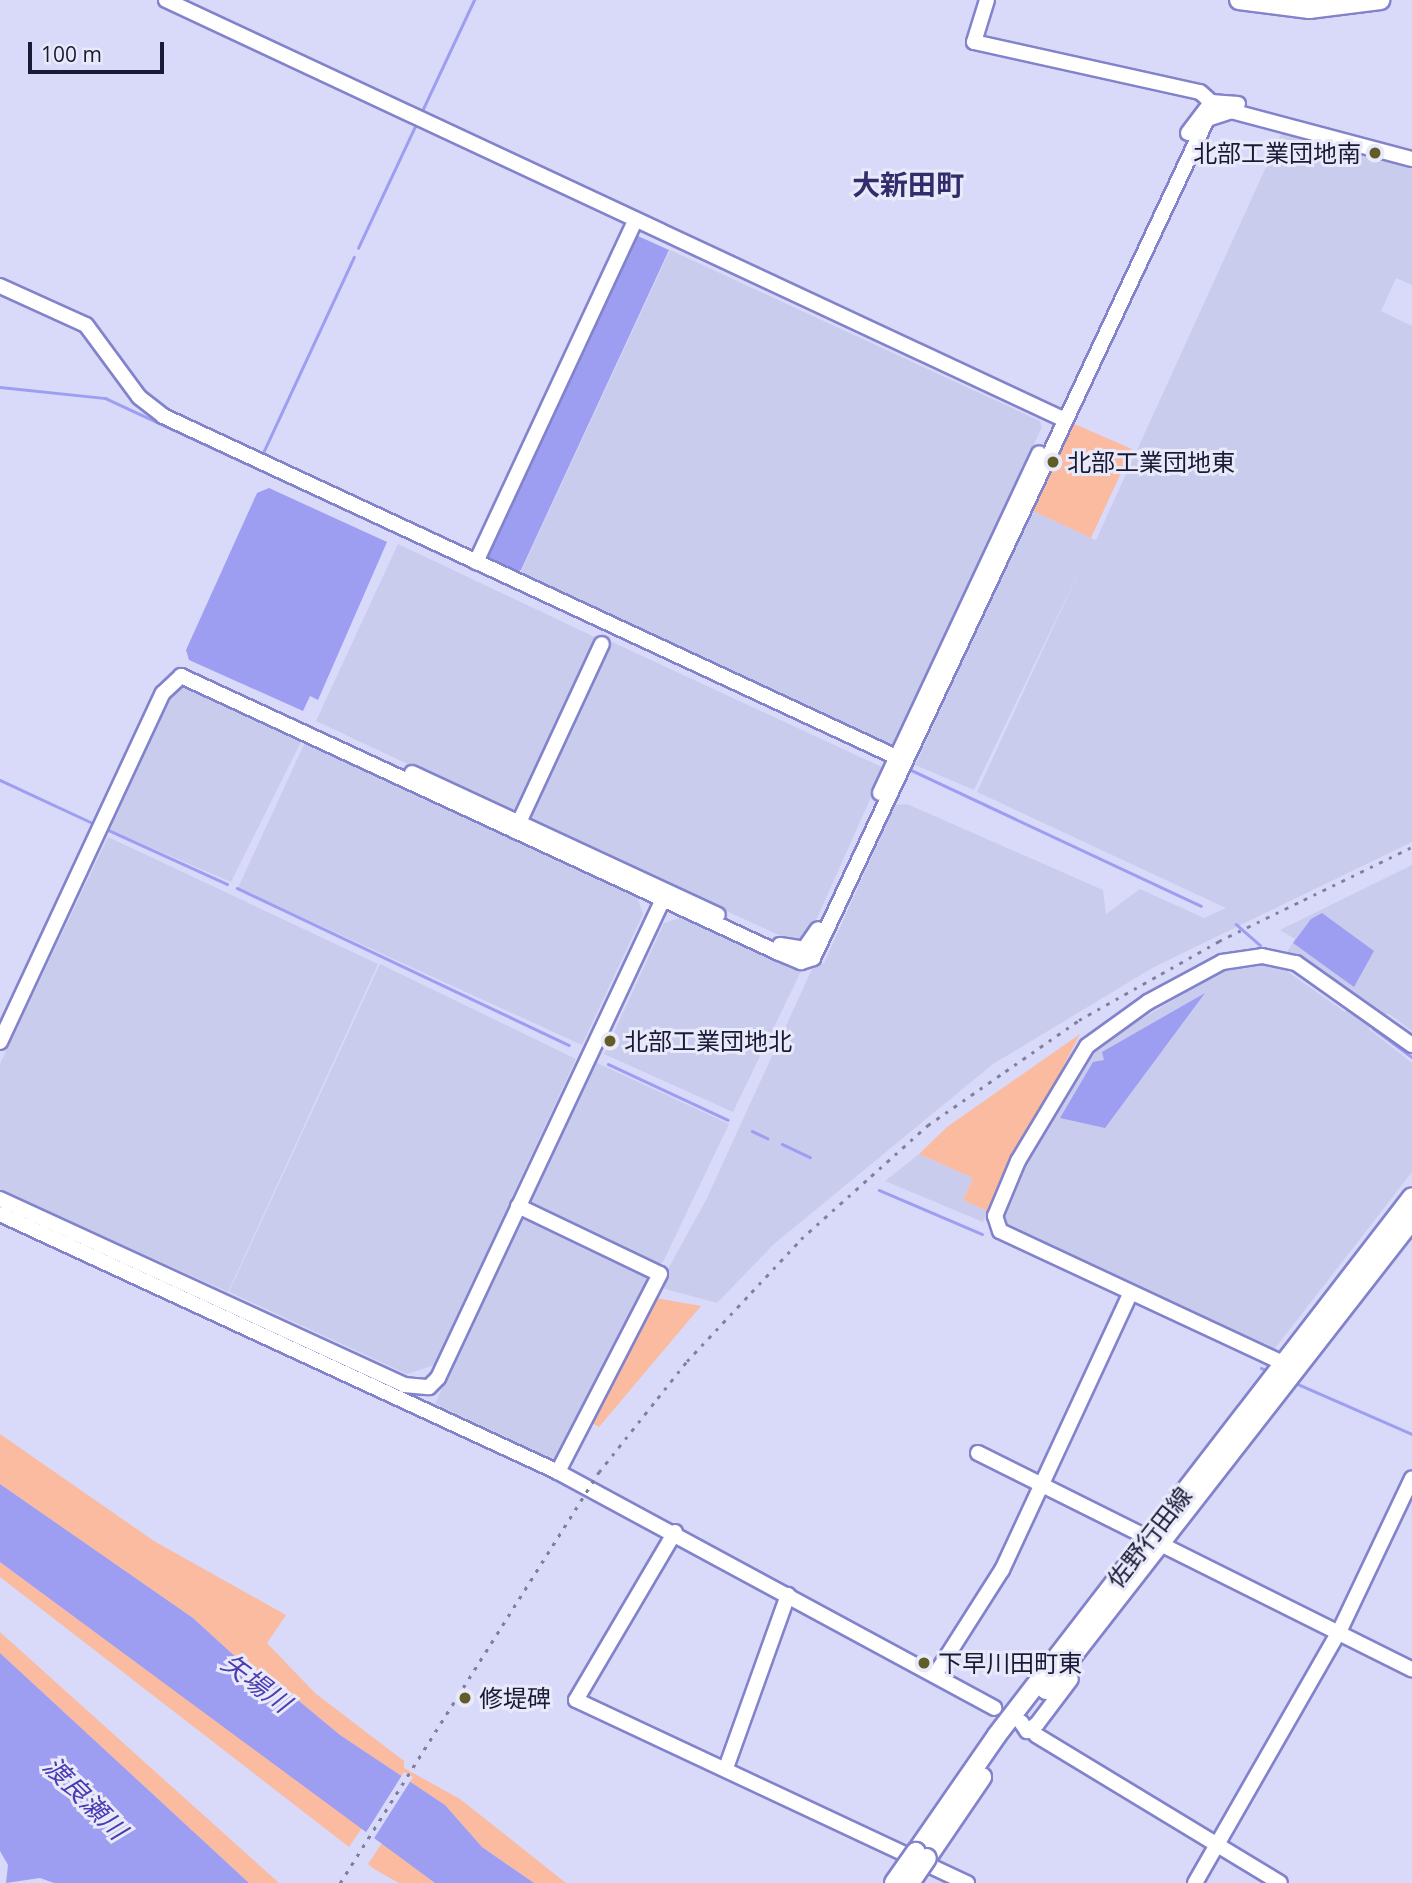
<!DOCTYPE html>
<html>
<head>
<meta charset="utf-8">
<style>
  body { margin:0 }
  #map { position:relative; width:1412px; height:1883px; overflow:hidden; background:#d9dafa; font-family:"Open Sans","Noto Sans JP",sans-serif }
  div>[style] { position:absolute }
  .built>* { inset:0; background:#caccee }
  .green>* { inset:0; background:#fabba1 }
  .water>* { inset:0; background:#9d9ef1 }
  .pier>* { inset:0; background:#d9dafa }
  .stream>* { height:2.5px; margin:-1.25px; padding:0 1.25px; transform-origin:1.25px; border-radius:1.25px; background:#9d9ef1 }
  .roads { filter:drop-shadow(2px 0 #8283cb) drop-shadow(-2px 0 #8283cb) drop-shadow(0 2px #8283cb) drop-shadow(0 -2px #8283cb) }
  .minor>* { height:14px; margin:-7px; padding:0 7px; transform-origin:7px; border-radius:7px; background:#fff }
  .major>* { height:18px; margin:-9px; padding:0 9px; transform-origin:9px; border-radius:9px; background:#fff }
  .rail>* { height:2.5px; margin-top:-1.25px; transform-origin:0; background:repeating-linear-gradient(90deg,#7e7e9d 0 3.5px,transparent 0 10.5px) }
  .bridges { filter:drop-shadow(2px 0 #8283cb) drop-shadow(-2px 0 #8283cb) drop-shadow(0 2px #8283cb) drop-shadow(0 -2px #8283cb) }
  .major-bridge>* { height:18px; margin:-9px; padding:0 9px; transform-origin:9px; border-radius:9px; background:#fff }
  .dots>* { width:19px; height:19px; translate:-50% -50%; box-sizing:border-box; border:4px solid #e8e9f9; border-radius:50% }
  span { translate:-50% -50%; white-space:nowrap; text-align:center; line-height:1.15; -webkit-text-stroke:6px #e8e9f9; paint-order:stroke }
  .poi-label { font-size:24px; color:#1a1936 }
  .right { translate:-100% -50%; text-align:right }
  .left { translate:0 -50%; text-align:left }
  .street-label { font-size:24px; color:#1a1936 }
  .water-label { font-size:26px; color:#4c3bb2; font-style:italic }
  .quarter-label { font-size:28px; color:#322c6c; font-weight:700 }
  .scale { position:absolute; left:28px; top:42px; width:136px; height:32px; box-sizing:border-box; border:4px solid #1a1936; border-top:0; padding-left:9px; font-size:21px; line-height:24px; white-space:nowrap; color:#1a1936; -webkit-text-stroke:5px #e8e9f9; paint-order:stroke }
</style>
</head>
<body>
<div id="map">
  <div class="built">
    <i style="clip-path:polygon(1283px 130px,1412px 165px,1412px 285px,1396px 278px,1381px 311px,1412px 326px,1412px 842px,1154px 967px,993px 1064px,774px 1244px,717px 1303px,658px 1287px,706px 1200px,812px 969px,824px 963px,895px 805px,907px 804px,1103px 890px,1106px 914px,1140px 889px,1204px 918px,1226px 908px,977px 792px,1083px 563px,974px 790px,915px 765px,1033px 511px,1096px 540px)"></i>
    <i style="clip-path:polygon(670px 250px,1040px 421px,1042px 427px,895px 743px,887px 747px,519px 576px)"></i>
    <i style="clip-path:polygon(398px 544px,599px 639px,517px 808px,508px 811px,316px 721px)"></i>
    <i style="clip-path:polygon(610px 641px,884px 768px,809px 936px,794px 942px,534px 823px,530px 812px)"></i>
    <i style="clip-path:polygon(184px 683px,303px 738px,231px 882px,110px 830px,173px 688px)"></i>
    <i style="clip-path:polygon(306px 740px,637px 897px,643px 914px,582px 1045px,238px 888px)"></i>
    <i style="clip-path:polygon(108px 837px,378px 964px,228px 1292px,0 1190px,0 1064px)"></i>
    <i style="clip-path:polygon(1412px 865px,1412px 1031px,1389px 1014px,1378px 1015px,1287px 952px,1295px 939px,1280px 930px)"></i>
    <i style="clip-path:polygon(682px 917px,802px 969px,733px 1112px,604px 1054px,664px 923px)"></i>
    <i style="clip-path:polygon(1274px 962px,1345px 1012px,1351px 1006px,1374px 1022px,1369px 1029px,1412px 1063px,1412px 1172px,1273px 1351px,1006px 1228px,1003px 1217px,1028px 1162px,1100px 1044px,1225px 969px)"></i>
    <i style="clip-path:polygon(380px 964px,576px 1059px,434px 1365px,407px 1374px,229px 1292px)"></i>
    <i style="clip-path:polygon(593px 1061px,729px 1124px,663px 1262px,656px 1265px,533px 1207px,530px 1198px)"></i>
    <i style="clip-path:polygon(919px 1154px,973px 1178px,963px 1200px,989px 1212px,983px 1222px,885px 1181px)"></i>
    <i style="clip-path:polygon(526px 1218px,651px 1275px,561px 1463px,435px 1404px,517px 1222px)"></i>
  </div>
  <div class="green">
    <i style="clip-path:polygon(1072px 423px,1132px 449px,1091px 538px,1033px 511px)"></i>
    <i style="clip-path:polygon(1080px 1034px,989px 1212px,963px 1200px,973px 1178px,919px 1154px,947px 1127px)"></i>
    <i style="clip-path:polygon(656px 1298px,701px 1306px,599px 1427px,592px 1423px)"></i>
    <i style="clip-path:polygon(0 1434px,154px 1541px,286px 1615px,267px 1643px,315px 1693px,404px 1761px,404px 1768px,460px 1799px,566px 1883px,534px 1883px,482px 1847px,445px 1805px,340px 1735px,281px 1686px,250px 1670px,193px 1618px,0 1484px)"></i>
    <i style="clip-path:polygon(0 1562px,362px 1828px,349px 1847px,0 1577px)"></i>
    <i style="clip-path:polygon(0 1632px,279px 1883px,249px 1883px,0 1653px)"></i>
    <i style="clip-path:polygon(382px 1843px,435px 1883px,399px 1883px,374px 1869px,368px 1864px)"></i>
  </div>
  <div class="water">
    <i style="clip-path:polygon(638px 236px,669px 250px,521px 570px,514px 573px,487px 560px,485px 554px,631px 238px)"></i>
    <i style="clip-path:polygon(269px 488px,387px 542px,318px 700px,310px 696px,303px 711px,189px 660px,186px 650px,257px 493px)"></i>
    <i style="clip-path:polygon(1322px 913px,1374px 951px,1354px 987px,1293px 943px,1311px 919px)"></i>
    <i style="clip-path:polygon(1205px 993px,1105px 1128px,1060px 1118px,1093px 1062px,1104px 1060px,1102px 1052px)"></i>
    <i style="clip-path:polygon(0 1484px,193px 1618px,250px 1670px,281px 1686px,340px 1735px,445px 1805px,482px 1847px,534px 1883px,435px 1883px,0 1562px)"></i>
    <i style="clip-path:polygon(0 1653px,249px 1883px,54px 1883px,40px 1878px,6px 1883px,8px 1865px,0 1851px)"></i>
  </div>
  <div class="pier">
    <i style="clip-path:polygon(404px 1772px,413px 1777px,373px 1840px,365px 1834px)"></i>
  </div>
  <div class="stream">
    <i style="left:422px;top:111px;width:123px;rotate:-64.9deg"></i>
    <i style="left:358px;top:248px;width:137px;rotate:-64.9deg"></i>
    <i style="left:0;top:387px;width:106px;rotate:6deg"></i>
    <i style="left:105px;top:398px;width:757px;rotate:24.84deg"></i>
    <i style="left:262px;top:455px;width:218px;rotate:-65.1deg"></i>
    <i style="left:911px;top:770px;width:320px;rotate:25.1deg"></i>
    <i style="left:0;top:780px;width:107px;rotate:24.9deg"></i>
    <i style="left:106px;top:829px;width:133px;rotate:24.4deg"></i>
    <i style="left:237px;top:888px;width:367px;rotate:25.3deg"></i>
    <i style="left:1236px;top:924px;width:32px;rotate:41deg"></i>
    <i style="left:1334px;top:998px;width:18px;rotate:38deg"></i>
    <i style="left:1373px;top:1028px;width:49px;rotate:36.6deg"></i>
    <i style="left:608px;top:1064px;width:132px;rotate:25deg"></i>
    <i style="left:752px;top:1131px;width:17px;rotate:25deg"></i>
    <i style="left:782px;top:1144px;width:31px;rotate:25deg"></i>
    <i style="left:879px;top:1190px;width:112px;rotate:23.1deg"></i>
    <i style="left:303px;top:1347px;width:46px;rotate:24.3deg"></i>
    <i style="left:1261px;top:1368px;width:8px;rotate:23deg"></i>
    <i style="left:1293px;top:1382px;width:130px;rotate:23.6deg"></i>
    <i style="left:402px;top:1392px;width:56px;rotate:25.2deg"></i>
    <i style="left:681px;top:1530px;width:165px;rotate:28.6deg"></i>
  </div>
  <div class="roads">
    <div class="minor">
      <i style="left:166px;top:0;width:992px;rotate:25.04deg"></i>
      <i style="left:987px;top:0;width:44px;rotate:107.2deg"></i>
      <i style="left:974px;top:42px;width:231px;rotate:12.5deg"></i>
      <i style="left:1200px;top:92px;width:15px;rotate:42deg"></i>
      <i style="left:1188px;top:133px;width:39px;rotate:-53deg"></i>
      <i style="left:1211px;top:102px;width:27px;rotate:4deg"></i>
      <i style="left:0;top:286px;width:94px;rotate:24.4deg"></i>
      <i style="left:86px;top:325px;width:89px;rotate:53.6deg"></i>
      <i style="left:139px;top:397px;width:31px;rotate:38deg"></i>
      <i style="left:163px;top:416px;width:818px;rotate:24.94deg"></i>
      <i style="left:476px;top:562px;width:376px;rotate:-65deg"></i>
      <i style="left:412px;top:773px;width:337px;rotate:24.9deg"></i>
      <i style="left:880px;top:793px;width:375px;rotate:-64.9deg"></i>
      <i style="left:515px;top:831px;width:206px;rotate:-65.1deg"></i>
      <i style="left:780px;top:945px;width:24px;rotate:9deg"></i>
      <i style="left:804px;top:949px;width:24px;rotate:-55deg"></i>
      <i style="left:0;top:1042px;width:385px;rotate:-65deg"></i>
      <i style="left:163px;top:693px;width:25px;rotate:-43deg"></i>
      <i style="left:181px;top:676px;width:657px;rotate:24.85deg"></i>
      <i style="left:777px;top:952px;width:26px;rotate:23deg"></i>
      <i style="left:801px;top:962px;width:13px;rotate:-18deg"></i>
      <i style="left:813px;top:958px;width:927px;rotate:-64.84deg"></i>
      <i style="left:1207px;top:119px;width:25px;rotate:-18deg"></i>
      <i style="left:1231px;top:111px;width:187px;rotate:14.9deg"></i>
      <i style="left:0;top:1199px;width:445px;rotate:24.7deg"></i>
      <i style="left:404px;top:1385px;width:25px;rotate:5deg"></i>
      <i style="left:429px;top:1387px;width:13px;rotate:-45deg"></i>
      <i style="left:438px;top:1378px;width:534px;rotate:-64.83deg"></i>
      <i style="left:518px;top:1206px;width:157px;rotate:25.6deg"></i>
      <i style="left:660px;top:1274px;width:223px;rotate:117.3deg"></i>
      <i style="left:0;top:1214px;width:615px;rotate:24.81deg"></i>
      <i style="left:558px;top:1472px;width:496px;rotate:28.4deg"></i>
      <i style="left:1283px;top:1363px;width:312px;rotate:-155deg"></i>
      <i style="left:1000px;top:1231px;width:16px;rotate:-108deg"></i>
      <i style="left:995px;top:1216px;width:60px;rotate:-67.3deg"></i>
      <i style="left:1018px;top:1161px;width:134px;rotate:-59deg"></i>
      <i style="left:1087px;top:1046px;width:75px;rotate:-35.8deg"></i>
      <i style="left:1148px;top:1002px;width:84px;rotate:-28.4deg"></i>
      <i style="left:1222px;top:962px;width:40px;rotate:-8.5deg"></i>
      <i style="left:1262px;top:956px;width:35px;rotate:12deg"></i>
      <i style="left:1296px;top:963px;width:142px;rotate:35.3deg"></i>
      <i style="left:978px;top:1453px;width:485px;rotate:26.5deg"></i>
      <i style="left:675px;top:1532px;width:195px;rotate:120.5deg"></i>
      <i style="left:576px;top:1700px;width:432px;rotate:25.1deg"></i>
      <i style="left:935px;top:1675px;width:125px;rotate:-57.5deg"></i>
      <i style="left:1002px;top:1570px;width:304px;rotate:-65.1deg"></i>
      <i style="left:1021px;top:1722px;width:11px;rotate:56deg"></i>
      <i style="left:1027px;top:1731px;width:12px;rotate:-35deg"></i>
      <i style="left:1037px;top:1724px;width:56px;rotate:-52.9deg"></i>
      <i style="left:1036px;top:1735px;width:285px;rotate:31.2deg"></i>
      <i style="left:726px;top:1768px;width:184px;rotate:-70.3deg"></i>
      <i style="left:1195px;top:1883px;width:289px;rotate:-60.2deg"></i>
      <i style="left:1339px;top:1632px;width:170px;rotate:-64.6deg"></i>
    </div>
    <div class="major">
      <i style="left:1239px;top:0;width:71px;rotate:7.3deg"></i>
      <i style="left:1309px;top:9px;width:72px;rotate:-7.2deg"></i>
      <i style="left:1046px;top:1690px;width:596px;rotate:-52.09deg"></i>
      <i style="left:916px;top:1852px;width:142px;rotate:-55.3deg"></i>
      <i style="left:997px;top:1735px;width:679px;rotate:-52.35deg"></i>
      <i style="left:927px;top:1858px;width:98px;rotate:-55.8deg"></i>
    </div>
  </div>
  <div class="rail">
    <i style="left:340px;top:1883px;width:486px;rotate:-57.8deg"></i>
    <i style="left:599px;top:1472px;width:142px;rotate:-51.6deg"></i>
    <i style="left:687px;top:1361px;width:167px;rotate:-46.9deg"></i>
    <i style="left:801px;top:1239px;width:171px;rotate:-41.9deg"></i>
    <i style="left:928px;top:1125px;width:184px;rotate:-34.8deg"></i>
    <i style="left:1079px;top:1020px;width:161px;rotate:-29.4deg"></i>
    <i style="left:1219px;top:941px;width:215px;rotate:-26deg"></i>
  </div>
  <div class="bridges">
    <div class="major-bridge">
      <i style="left:894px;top:1883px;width:38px;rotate:-55deg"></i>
      <i style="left:910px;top:1883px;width:30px;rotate:-56deg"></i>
    </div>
  </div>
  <div class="dots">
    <i style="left:1375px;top:153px;background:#625c28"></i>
    <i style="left:1053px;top:462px;background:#625c28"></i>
    <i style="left:610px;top:1041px;background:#625c28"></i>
    <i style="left:924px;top:1663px;background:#625c28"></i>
    <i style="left:465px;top:1698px;background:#625c28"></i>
  </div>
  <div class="poi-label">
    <span class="right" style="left:1361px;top:153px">北部工業団地南</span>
    <span class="left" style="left:1067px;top:462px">北部工業団地東</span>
    <span class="left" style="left:624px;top:1041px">北部工業団地北</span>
    <span class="left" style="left:938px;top:1663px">下早川田町東</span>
    <span class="left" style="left:479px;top:1698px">修堤碑</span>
  </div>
  <div class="street-label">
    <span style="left:1149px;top:1537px;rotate:-52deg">佐野行田線</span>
  </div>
  <div class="water-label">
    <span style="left:256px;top:1683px;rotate:37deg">矢場川</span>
    <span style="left:85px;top:1798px;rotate:45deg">渡良瀬川</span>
  </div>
  <div class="quarter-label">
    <span style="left:908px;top:184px">大新田町</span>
  </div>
  <div class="scale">100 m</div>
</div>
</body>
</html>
